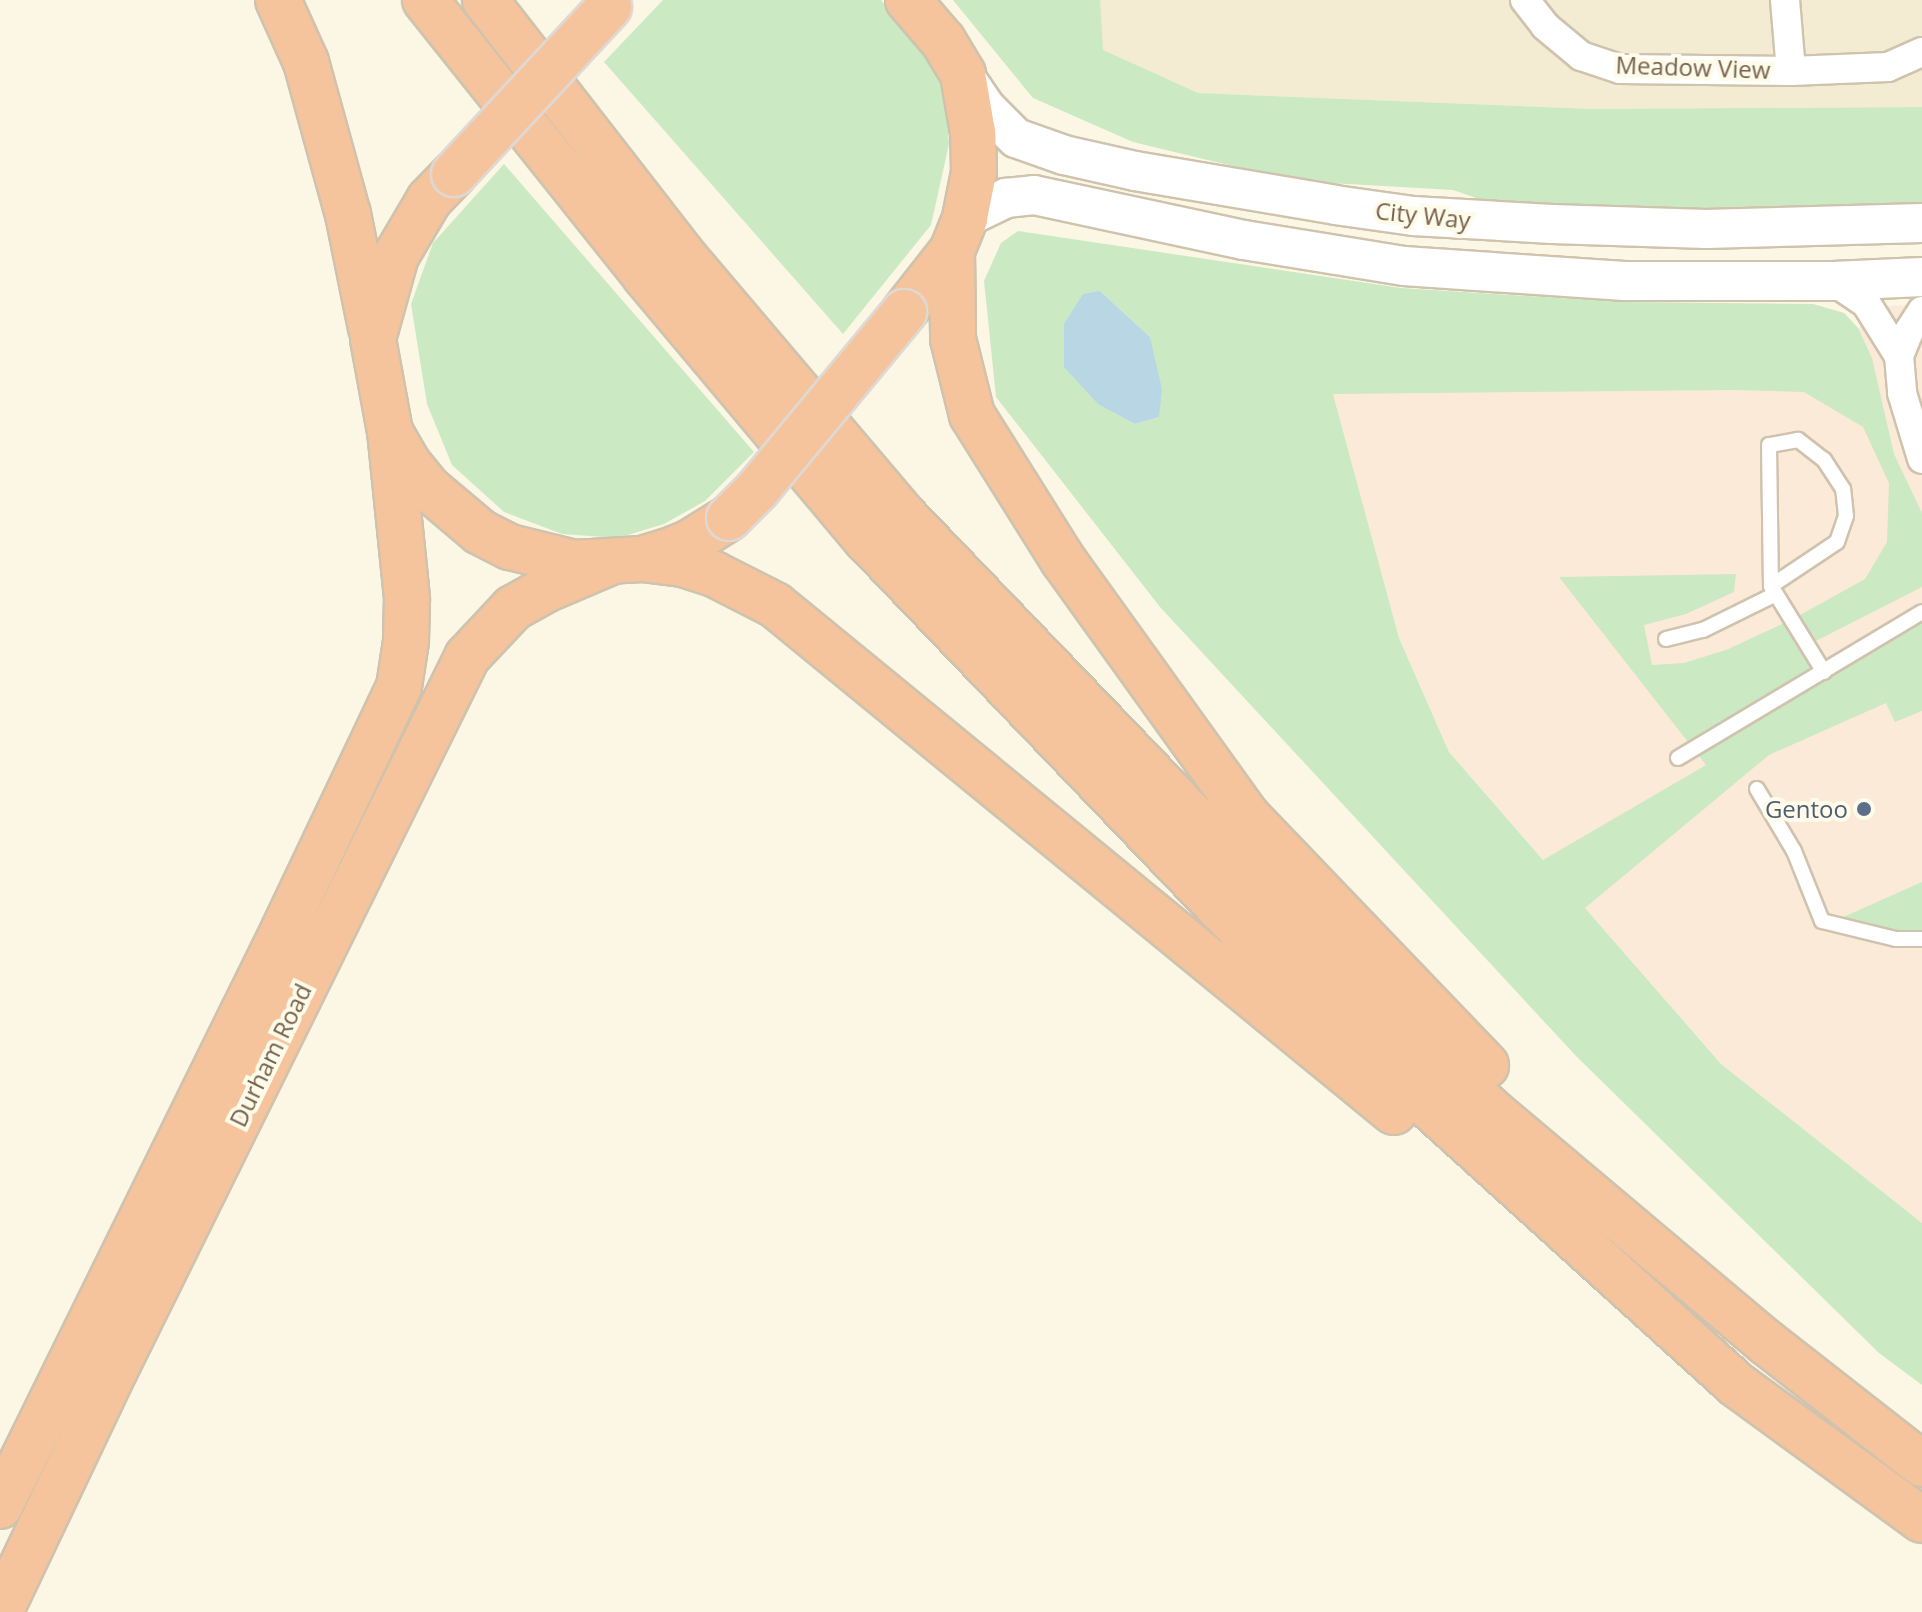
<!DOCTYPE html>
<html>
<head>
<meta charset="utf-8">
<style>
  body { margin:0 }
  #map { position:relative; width:1922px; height:1612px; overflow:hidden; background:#fcf7e4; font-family:"Open Sans",sans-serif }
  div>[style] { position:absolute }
  .residential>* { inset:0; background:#f3ebd2 }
  .commercial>* { inset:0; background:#fcead8 }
  .green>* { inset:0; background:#cbe9c3 }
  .water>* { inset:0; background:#b9d6e5 }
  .roads { filter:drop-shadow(2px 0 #cfc3ae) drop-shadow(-2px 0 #cfc3ae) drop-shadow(0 2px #cfc3ae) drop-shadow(0 -2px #cfc3ae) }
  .lane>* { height:14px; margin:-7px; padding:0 7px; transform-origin:7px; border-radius:7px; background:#fff }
  .street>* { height:28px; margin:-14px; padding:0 14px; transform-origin:14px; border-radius:14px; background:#fff }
  .secondary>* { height:38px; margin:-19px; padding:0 19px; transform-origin:19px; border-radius:19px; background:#fff }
  .highway>* { height:44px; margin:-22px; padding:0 22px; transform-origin:22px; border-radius:22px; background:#f5c49c }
  .bridges { filter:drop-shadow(2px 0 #ded9d4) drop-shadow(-2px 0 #ded9d4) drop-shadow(0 2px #ded9d4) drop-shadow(0 -2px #ded9d4) }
  .highway-bridge>* { height:44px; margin:-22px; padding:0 22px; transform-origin:22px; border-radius:22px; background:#f5c49c }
  .dots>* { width:22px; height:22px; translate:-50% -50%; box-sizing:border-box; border:4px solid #fffbea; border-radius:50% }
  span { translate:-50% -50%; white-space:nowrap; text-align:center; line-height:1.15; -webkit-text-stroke:8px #fffbea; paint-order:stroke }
  .street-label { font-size:24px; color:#74614a }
  .service-label { font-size:24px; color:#4e5e75 }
  .right { translate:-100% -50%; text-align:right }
</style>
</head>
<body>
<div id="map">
  <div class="residential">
    <i style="clip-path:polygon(990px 0,1922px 0,1922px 107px,1593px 109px,1198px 93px)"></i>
  </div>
  <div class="commercial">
    <i style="clip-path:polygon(1621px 302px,1813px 304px,1844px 313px,1858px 328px,1887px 306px,1915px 305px,1922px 308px,1922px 1223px,1721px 1064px,1449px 752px,1399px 638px,1333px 394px)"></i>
  </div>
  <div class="green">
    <i style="clip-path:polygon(663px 0,881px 0,927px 56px,945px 94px,949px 144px,931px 225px,843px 334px,604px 62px)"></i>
    <i style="clip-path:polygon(953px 0,1100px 0,1103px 50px,1198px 93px,1593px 109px,1922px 107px,1922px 223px,1552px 224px,1453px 190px,1295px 181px,1133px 142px,1033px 98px)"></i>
    <i style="clip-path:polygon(504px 164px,754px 452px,705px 501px,664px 524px,618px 538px,562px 534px,504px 512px,452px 465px,427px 404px,411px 304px,433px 243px)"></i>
    <i style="clip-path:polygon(evenodd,1018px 231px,1401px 288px,1621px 302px,1813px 304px,1844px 313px,1858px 328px,1872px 358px,1894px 454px,1922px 513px,1922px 587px,1808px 645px,1823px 671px,1922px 611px,1922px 711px,1895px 722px,1886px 703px,1769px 755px,1585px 908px,1721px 1064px,1922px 1223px,1922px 1385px,1879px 1353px,1576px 1056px,1160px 607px,996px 397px,984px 281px,1001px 243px,1018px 231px,1100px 291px,1150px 337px,1159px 417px,1135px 424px,1099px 405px,1064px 324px,1100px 291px,1018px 231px,1733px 390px,1804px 392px,1863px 427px,1889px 483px,1887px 542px,1865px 579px,1791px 620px,1726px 650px,1684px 663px,1652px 665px,1644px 625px,1686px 614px,1734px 592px,1736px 574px,1559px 577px,1706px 765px,1543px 860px,1449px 752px,1399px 638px,1333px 394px,1733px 390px)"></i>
    <i style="clip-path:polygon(1922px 882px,1922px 931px,1896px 930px,1841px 918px)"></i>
  </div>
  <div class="water">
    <i style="clip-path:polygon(1100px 291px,1150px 337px,1162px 389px,1159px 417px,1135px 424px,1099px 405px,1064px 367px,1064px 324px,1083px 294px)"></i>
  </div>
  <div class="roads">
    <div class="lane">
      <i style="left:1771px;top:586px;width:79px;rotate:-33.7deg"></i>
      <i style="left:1837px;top:542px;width:28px;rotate:-71deg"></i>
      <i style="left:1846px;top:516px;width:27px;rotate:-96deg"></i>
      <i style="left:1843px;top:489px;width:35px;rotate:-123deg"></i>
      <i style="left:1824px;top:460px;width:33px;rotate:-142deg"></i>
      <i style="left:1798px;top:440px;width:29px;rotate:170deg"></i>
      <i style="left:1769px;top:445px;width:141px;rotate:89.2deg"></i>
      <i style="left:1771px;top:586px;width:101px;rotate:58.4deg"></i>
      <i style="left:1666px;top:639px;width:38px;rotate:-14deg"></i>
      <i style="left:1703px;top:630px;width:81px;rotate:-26.3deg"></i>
      <i style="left:1678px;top:758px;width:284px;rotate:-30.9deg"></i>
      <i style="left:1757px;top:789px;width:72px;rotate:59.2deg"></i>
      <i style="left:1794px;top:851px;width:75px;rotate:68.2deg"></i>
      <i style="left:1822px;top:921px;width:76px;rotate:13.7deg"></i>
      <i style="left:1896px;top:939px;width:26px"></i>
    </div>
    <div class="street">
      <i style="left:1525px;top:0;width:33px;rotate:52deg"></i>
      <i style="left:1545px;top:26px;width:47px;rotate:39.8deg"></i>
      <i style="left:1581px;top:56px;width:41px;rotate:18.4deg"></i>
      <i style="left:1620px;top:69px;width:171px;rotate:0.7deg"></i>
      <i style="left:1791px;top:71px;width:97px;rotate:-2.4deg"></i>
      <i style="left:1888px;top:67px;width:37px;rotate:-24deg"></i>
      <i style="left:1785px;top:0;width:71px;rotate:85.2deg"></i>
      <i style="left:1833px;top:281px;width:40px;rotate:34deg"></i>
      <i style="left:1866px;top:303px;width:62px;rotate:58.1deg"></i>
      <i style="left:1899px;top:356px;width:37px;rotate:85deg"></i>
      <i style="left:1902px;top:393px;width:69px;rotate:73.1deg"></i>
      <i style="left:1899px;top:356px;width:27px;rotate:-68deg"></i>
      <i style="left:1909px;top:331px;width:24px;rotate:-57deg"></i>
    </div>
    <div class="secondary">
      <i style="left:963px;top:74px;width:40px;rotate:56deg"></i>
      <i style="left:985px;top:107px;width:44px;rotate:45deg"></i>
      <i style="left:1016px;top:138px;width:51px;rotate:19.5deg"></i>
      <i style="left:1064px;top:155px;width:73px;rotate:12.7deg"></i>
      <i style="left:1135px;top:171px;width:203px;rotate:9.6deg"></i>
      <i style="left:1335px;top:205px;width:79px;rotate:8deg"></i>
      <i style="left:1413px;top:216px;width:139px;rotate:3.3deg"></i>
      <i style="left:1552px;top:224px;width:154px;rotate:1.9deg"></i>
      <i style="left:1706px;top:229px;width:216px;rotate:-1.6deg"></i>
      <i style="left:965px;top:218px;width:46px;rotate:-26deg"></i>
      <i style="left:1006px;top:198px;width:28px;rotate:-6deg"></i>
      <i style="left:1034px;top:195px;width:215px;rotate:12.1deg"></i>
      <i style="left:1244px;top:240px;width:162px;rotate:9.2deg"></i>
      <i style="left:1404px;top:266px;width:221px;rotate:3.9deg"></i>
      <i style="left:1624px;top:281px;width:209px"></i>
      <i style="left:1833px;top:281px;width:89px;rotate:-2.6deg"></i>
    </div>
    <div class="highway">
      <i style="left:278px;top:0;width:68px;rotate:65.7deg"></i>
      <i style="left:306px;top:62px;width:158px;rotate:74.6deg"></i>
      <i style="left:348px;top:214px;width:116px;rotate:78.6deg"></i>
      <i style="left:425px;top:0;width:353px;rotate:51.4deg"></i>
      <i style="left:645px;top:276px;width:344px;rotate:50deg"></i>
      <i style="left:866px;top:539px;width:605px;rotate:46.2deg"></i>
      <i style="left:1285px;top:976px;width:610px;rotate:42.14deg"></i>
      <i style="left:1737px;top:1385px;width:229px;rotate:36.1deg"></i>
      <i style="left:485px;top:0;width:320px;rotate:52.2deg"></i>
      <i style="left:681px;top:253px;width:348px;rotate:49.7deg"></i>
      <i style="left:906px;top:518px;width:599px;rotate:46.15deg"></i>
      <i style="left:1321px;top:950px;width:231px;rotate:43.4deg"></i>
      <i style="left:1489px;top:1109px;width:363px;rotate:40.1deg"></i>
      <i style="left:1767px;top:1343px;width:197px;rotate:38deg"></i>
      <i style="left:454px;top:174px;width:36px;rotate:134deg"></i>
      <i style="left:429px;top:200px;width:65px;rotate:120.5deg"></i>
      <i style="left:396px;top:256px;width:86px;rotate:105.5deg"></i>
      <i style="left:373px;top:339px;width:95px;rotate:79.6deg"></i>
      <i style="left:390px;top:432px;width:34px;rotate:60deg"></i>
      <i style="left:407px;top:462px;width:33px;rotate:51deg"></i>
      <i style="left:428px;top:488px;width:68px;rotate:40.2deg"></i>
      <i style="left:480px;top:532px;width:34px;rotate:27deg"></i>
      <i style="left:510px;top:547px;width:66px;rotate:14deg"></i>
      <i style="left:574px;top:563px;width:68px;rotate:-3.4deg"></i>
      <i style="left:642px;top:559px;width:28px;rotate:-17deg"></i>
      <i style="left:669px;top:551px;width:22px;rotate:-22deg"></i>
      <i style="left:689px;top:543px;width:47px;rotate:-32deg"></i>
      <i style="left:952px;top:251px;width:88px;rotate:89.3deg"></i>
      <i style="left:953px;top:339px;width:78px;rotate:76deg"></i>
      <i style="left:972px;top:415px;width:171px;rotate:57.9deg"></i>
      <i style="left:1063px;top:560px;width:314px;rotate:54.3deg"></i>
      <i style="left:1246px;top:815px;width:347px;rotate:46.2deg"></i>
      <i style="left:904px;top:312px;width:78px;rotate:-51.8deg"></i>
      <i style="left:952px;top:251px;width:35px;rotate:-68deg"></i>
      <i style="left:965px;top:218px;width:47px;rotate:-78.9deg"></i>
      <i style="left:974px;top:172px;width:39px;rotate:-91deg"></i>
      <i style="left:973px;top:133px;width:60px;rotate:-99.6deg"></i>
      <i style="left:963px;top:74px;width:39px;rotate:-121deg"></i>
      <i style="left:943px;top:41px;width:54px;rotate:-130.5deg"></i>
      <i style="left:642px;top:559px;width:41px;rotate:7deg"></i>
      <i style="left:683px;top:564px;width:33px;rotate:18deg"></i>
      <i style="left:714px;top:574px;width:68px;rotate:26.9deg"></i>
      <i style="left:775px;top:605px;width:800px;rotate:39.32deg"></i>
      <i style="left:0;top:1506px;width:643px;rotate:-63.79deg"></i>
      <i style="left:284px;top:929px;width:268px;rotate:-64.6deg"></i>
      <i style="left:399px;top:687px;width:47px;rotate:-81.3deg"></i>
      <i style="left:406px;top:641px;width:43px;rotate:-88.7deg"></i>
      <i style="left:407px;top:598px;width:167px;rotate:-95.8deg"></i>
      <i style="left:0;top:1612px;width:268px;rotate:-64.6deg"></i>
      <i style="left:115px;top:1370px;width:795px;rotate:-63.72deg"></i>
      <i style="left:467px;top:657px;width:67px;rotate:-46.8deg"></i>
      <i style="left:513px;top:608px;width:37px;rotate:-29deg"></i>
      <i style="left:545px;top:590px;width:72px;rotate:-23deg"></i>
    </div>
  </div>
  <div class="bridges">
    <div class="highway-bridge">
      <i style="left:454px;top:174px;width:228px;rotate:-47.1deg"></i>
      <i style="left:729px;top:518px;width:40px;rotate:-45deg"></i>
      <i style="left:757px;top:490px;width:231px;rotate:-50.4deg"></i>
    </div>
  </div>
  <div class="dots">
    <i style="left:1864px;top:809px;background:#5c6f8a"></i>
  </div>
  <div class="street-label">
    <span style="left:1693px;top:67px;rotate:2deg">Meadow View</span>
    <span style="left:1423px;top:215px;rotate:6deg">City Way</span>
    <span style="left:270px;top:1055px;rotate:-64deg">Durham Road</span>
  </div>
  <div class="service-label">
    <span class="right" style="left:1848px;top:809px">Gentoo</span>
  </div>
</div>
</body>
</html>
